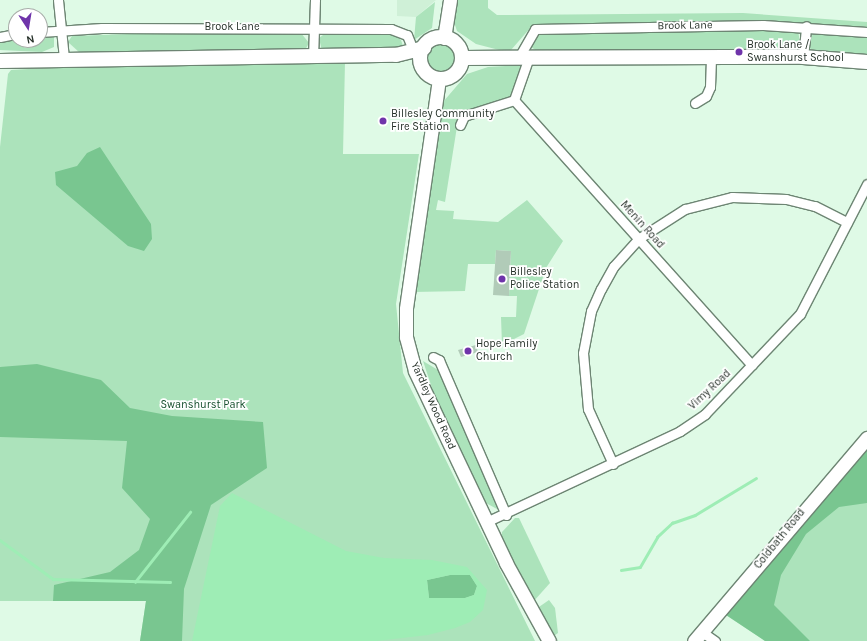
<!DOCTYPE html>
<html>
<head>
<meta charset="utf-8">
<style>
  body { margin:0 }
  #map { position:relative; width:867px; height:641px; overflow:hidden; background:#dffae6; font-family:Karla,sans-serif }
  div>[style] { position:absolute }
  .built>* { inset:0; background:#cff0d7 }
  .green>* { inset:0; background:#ace3bb }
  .round { border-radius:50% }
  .forest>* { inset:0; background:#79c690 }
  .water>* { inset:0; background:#9eedb5 }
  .stream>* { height:2.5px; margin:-1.25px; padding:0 1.25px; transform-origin:1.25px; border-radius:1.25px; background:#9eedb5 }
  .building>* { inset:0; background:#b1cbb8 }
  .roads { filter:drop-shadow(1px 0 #6d8573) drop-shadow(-1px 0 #6d8573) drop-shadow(0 1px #6d8573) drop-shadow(0 -1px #6d8573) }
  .street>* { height:9px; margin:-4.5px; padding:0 4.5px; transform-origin:4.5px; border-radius:4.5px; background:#fff }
  .secondary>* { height:13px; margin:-6.5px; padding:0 6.5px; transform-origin:6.5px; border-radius:6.5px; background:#fff }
  .primary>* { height:14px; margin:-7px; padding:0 7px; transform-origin:7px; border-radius:7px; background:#fff }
  .primary>.ring { margin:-7px; padding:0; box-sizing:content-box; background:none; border:14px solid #fff; border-radius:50% }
  .dots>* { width:11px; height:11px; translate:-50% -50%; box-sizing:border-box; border:2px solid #fff; border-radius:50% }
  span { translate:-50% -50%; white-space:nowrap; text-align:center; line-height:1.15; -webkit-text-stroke:3.5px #fff; paint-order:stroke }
  .street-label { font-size:11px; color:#263129 }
  .poi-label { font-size:11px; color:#263129 }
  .left { translate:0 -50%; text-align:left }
  .park-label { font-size:11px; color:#144e2b }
  .north { position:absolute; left:8px; top:8px; width:40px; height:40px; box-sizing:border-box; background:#fff; border:1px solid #a8ada9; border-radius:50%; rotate:168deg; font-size:11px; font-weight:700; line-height:16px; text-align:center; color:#263129 }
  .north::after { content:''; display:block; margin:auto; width:14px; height:18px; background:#6f34aa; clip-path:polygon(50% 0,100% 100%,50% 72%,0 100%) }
</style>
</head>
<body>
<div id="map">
  <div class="built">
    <i style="clip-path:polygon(397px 0,436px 0,416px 17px,397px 16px)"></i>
  </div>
  <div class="green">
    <i style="clip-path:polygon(457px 0,488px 0,488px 8px,497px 15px,743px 13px,867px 22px,867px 56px,814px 52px,809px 47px,815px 25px,797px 24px,800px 43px,796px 50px,537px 51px,531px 47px,536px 34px,545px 32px,632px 23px,532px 26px,511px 50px,503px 51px,476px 44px,457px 31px,454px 22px)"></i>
    <i style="clip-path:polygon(435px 2px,432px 28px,414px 40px,416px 17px)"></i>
    <i style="clip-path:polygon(190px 32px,301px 33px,309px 43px,304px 52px,80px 53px,68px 42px,72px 36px)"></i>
    <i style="clip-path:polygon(327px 32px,393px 33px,401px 40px,404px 49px,322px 51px,319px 38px)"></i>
    <i style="clip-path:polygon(54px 37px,54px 47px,42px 52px,0 50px,0 43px,6px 41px)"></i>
    <i class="round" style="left:426px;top:43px;width:30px;height:30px"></i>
    <i style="clip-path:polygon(345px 62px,343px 154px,419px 154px,396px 304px,403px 373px,535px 641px,140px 641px,146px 601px,0 601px,0 147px,8px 74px,11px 70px,97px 65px)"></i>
    <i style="clip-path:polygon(521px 65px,510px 97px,459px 114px,445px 202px,438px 200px,436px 210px,454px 211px,453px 219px,498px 222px,527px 200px,563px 241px,546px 268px,524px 334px,502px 345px,501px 317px,516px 317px,517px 296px,509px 296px,511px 251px,496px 250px,495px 264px,468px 264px,465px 291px,413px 292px,443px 102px,467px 74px,488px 67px)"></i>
    <i style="clip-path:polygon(423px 361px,443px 373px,499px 504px,497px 509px,484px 502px,438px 406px)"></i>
    <i style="clip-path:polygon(867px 447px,867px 641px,765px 641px,726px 615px)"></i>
    <i style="clip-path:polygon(515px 518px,519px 518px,550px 583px,533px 602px,502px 541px,502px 532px)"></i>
    <i style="clip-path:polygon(549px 600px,555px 608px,558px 633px,551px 638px,536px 609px)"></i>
  </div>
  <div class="forest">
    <i style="clip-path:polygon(100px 147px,151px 224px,152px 239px,144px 251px,128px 246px,56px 185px,55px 172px,77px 166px,87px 153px)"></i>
    <i style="clip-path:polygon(37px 364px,101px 380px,130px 408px,172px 416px,263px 422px,267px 468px,211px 505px,184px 589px,182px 641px,140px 641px,146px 601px,53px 601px,54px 585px,110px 572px,139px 550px,150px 519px,122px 488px,127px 441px,0 437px,0 367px)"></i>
    <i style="clip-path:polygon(867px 447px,867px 503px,839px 507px,806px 534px,781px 575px,774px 605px,810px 641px,765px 641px,726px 615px)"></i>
    <i style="clip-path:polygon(450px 575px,470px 575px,477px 586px,474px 595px,465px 598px,429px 598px,427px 580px)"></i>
  </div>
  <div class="water">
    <i style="clip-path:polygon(evenodd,232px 493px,346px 551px,384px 558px,432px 560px,467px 567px,487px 590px,483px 610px,470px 622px,455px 628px,428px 635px,376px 641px,192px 641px,220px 506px,232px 493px,450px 575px,470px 575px,477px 586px,474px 595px,465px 598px,429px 598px,427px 580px,450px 575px)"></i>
  </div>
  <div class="stream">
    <i style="left:0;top:540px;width:66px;rotate:36.3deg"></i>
    <i style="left:53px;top:579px;width:117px;rotate:1.5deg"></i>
    <i style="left:621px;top:570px;width:19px;rotate:-9deg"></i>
    <i style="left:640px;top:567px;width:34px;rotate:-60deg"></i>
    <i style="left:657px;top:537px;width:21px;rotate:-43deg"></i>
    <i style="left:672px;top:523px;width:24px;rotate:-19deg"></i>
    <i style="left:695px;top:515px;width:71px;rotate:-31.2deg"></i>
    <i style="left:135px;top:582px;width:89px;rotate:-51.8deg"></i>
  </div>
  <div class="building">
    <i style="clip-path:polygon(496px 250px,511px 251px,509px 296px,493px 295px)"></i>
    <i style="clip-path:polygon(476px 345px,478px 352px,461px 357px,458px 350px)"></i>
  </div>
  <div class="roads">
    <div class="street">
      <i style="left:58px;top:0;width:58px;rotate:84.1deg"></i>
      <i style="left:40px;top:32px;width:62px;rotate:-3.7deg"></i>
      <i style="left:102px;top:28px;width:289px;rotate:0.2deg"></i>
      <i style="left:391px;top:29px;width:17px;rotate:21deg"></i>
      <i style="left:407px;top:35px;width:16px;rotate:68deg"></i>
      <i style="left:0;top:37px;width:16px;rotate:-11deg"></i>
      <i style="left:313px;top:57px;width:57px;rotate:-88deg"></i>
      <i style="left:519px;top:57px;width:32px;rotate:-60deg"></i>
      <i style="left:535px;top:29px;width:228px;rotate:-1deg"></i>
      <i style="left:763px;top:25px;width:104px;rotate:3.9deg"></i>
      <i style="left:803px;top:57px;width:31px;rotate:-84deg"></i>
      <i style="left:514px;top:100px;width:356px;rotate:48.1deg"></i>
      <i style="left:695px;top:103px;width:13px;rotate:-32deg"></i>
      <i style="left:706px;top:96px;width:10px;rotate:-66deg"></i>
      <i style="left:710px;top:87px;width:31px;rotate:-88deg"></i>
      <i style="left:460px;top:125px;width:10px;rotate:-66deg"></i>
      <i style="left:464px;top:116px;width:52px;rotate:-17.7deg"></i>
      <i style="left:514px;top:100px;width:46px;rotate:-70.8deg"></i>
      <i style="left:433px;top:357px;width:7px;rotate:27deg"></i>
      <i style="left:439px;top:360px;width:169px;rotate:66.6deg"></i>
      <i style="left:613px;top:464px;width:60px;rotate:-114.4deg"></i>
      <i style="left:588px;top:409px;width:56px;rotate:-95.1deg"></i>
      <i style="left:583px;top:353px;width:43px;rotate:-79.2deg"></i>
      <i style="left:591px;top:311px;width:24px;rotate:-66deg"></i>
      <i style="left:601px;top:289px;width:26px;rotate:-61deg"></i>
      <i style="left:614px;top:266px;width:36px;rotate:-48deg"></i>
      <i style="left:638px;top:239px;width:56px;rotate:-32.6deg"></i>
      <i style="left:685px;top:209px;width:49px;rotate:-14.3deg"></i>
      <i style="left:732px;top:197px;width:54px;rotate:2.1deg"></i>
      <i style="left:786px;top:199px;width:30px;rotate:14deg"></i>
      <i style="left:815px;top:206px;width:36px;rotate:27deg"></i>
      <i style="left:486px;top:522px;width:214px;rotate:-25.1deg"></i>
      <i style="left:680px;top:431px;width:30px;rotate:-34deg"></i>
      <i style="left:705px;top:414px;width:138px;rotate:-46.5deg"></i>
      <i style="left:800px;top:314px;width:146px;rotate:-62.7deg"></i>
      <i style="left:702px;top:632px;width:16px;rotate:35deg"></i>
    </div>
    <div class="secondary">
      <i style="left:444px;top:38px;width:38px;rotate:-81deg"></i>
      <i style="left:439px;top:79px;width:232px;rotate:98.2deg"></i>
      <i style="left:406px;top:309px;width:28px;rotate:90deg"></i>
      <i style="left:406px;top:337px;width:35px;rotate:75deg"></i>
      <i style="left:415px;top:371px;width:212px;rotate:64.6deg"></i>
      <i style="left:506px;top:563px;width:89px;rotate:61.1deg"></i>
      <i style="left:694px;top:641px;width:267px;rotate:-49.6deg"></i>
    </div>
    <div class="primary">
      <i class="ring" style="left:420px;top:37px;width:28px;height:28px"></i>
      <i style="left:463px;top:58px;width:340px;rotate:-0.2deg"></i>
      <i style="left:803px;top:57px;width:64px;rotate:4.5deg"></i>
      <i style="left:0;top:61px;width:396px;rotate:-0.9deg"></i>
      <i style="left:396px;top:55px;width:29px;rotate:-14deg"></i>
    </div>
  </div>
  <div class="dots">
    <i style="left:739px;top:52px;background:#6f34aa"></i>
    <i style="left:383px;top:121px;background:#6f34aa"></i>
    <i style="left:502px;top:279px;background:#6f34aa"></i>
    <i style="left:468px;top:351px;background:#6f34aa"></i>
  </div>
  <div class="street-label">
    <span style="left:685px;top:26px;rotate:-1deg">Brook Lane</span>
    <span style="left:232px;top:27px">Brook Lane</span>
    <span style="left:642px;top:225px;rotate:48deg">Menin Road</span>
    <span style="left:710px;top:390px;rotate:-43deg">Vimy Road</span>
    <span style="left:433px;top:406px;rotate:66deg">Yardley Wood Road</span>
    <span style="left:780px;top:539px;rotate:-51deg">Coldbath Road</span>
  </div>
  <div class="poi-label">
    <span class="left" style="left:747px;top:52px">Brook Lane /<br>Swanshurst School</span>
    <span class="left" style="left:391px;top:121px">Billesley Community<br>Fire Station</span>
    <span class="left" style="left:510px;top:279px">Billesley<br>Police Station</span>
    <span class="left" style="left:476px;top:351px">Hope Family<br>Church</span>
  </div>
  <div class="park-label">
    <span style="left:203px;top:405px">Swanshurst Park</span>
  </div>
  <div class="north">N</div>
</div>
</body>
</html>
